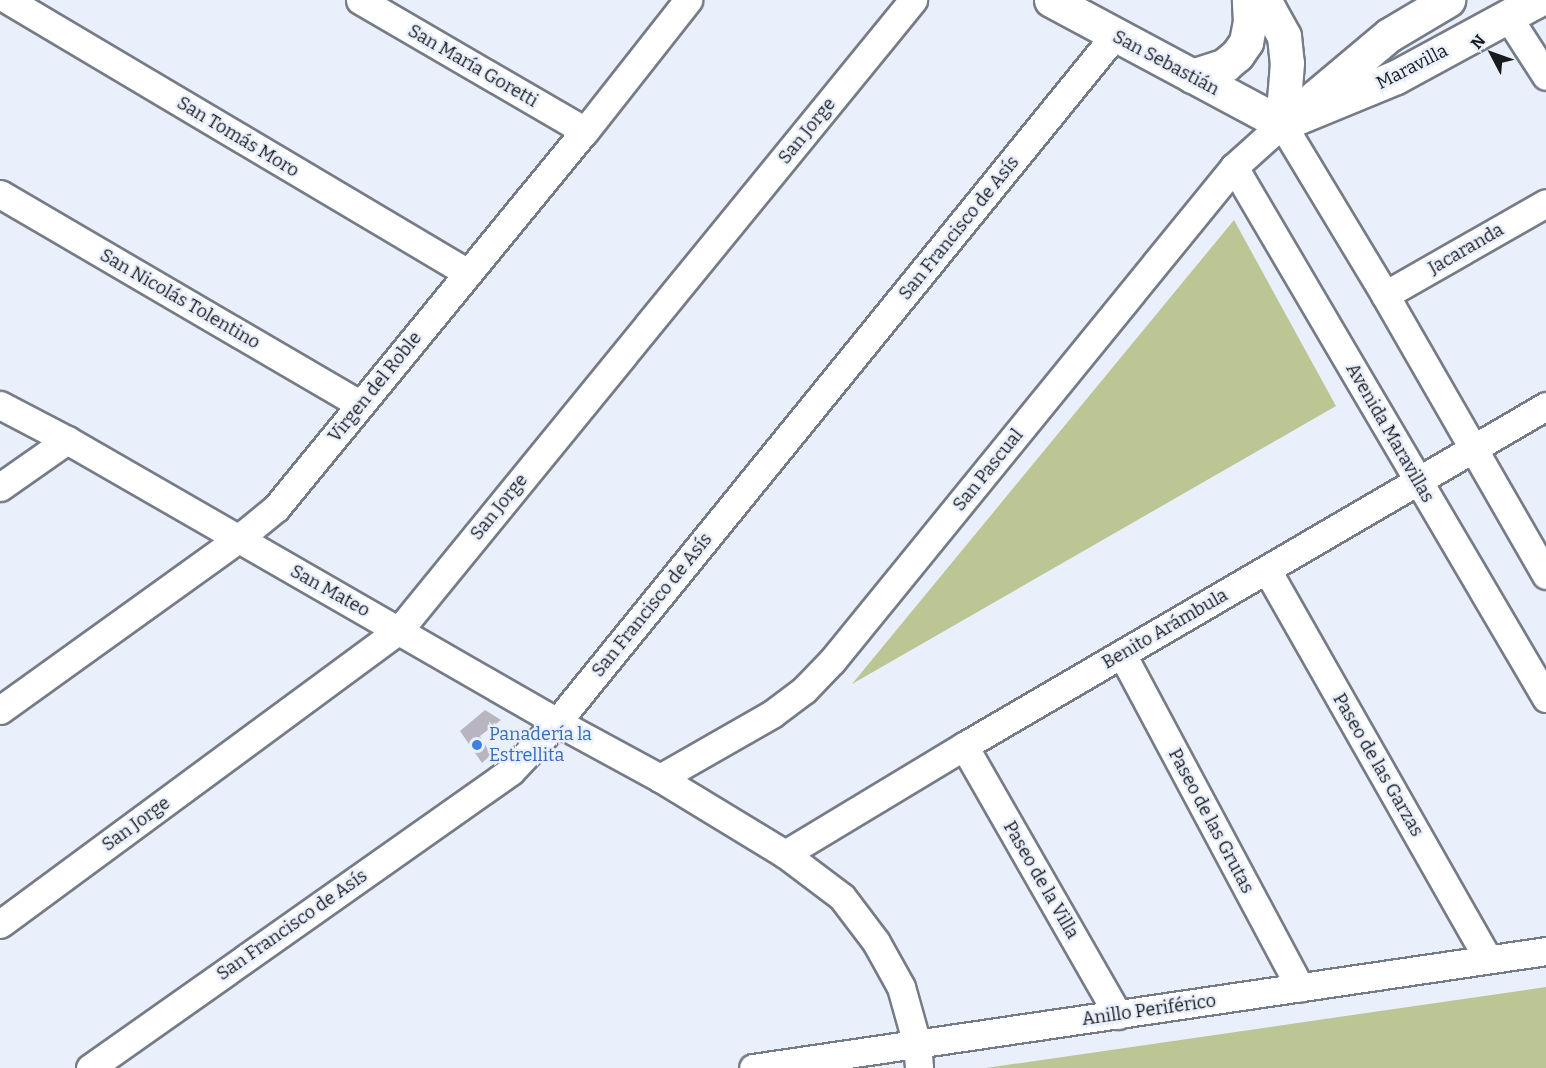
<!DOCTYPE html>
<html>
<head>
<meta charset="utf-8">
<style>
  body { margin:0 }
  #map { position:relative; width:1546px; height:1068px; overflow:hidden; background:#e9f0fb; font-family:Bitter,serif }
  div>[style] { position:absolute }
  .green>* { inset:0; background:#bcc694 }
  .building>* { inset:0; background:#b8b5c0 }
  .roads { filter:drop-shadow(2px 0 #767c86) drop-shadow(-2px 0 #767c86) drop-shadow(0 2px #767c86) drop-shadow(0 -2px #767c86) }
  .street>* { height:27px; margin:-13.5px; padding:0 13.5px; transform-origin:13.5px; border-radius:13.5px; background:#fff }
  .secondary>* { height:33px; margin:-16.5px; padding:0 16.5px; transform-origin:16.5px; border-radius:16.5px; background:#fff }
  .dots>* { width:16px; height:16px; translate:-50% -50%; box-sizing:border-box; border:3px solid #e9f0fb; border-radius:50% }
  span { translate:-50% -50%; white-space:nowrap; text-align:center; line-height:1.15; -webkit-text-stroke:4.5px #e9f0fb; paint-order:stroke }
  .street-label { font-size:18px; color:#191c1f }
  .shop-label { font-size:18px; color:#366cbe }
  .left { translate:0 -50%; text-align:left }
  .north { position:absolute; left:1462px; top:24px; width:60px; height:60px; -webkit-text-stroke:4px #e9f0fb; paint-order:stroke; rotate:311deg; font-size:16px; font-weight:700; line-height:24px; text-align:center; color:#191c1f }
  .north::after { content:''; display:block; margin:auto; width:21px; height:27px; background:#191c1f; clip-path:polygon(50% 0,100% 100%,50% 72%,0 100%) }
</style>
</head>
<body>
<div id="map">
  <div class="green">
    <i style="clip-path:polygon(1234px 220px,1336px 406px,852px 684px)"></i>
    <i style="clip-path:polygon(1546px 987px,1546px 1068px,986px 1068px)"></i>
  </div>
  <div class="building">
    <i style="clip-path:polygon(485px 710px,501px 720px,480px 736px,491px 755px,482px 763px,460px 731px)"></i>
  </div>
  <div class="roads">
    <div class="street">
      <i style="left:8px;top:0;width:535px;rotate:30.69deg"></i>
      <i style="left:360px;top:0;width:260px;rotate:30.2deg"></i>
      <i style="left:1508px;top:17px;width:70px;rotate:57.2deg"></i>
      <i style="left:1234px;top:167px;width:616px;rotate:59.56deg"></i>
      <i style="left:0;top:194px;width:417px;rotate:30.3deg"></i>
      <i style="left:1385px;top:295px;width:185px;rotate:-29.7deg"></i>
      <i style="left:0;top:405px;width:76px;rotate:27.6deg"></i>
      <i style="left:67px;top:440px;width:565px;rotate:29.92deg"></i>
      <i style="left:557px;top:722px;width:117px;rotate:28.5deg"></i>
      <i style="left:660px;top:778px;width:146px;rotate:31.3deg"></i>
      <i style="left:785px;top:854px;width:71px;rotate:37deg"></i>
      <i style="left:842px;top:897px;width:56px;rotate:52.9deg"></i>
      <i style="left:876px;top:942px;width:51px;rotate:60.9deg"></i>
      <i style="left:901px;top:987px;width:59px;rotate:74.3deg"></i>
      <i style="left:917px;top:1044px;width:24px;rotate:85deg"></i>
      <i style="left:0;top:487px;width:82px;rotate:-35deg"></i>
      <i style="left:1267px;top:570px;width:447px;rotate:60.4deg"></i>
      <i style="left:1122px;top:654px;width:378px;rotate:61.9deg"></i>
      <i style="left:0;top:710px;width:293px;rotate:-35.7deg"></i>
      <i style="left:238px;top:539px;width:49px;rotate:-39.2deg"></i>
      <i style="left:276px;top:508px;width:487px;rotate:-50.7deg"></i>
      <i style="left:585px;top:131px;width:167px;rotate:-51.8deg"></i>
      <i style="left:964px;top:746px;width:310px;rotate:60.2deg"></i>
      <i style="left:660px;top:778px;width:129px;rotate:-29.7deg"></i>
      <i style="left:772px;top:714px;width:40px;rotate:-37deg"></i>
      <i style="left:804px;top:690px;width:40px;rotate:-46deg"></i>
      <i style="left:832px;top:661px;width:637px;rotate:-50.86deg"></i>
      <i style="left:1234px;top:167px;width:64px;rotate:-41.9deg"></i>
      <i style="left:1282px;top:124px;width:200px;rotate:58.9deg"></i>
      <i style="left:1385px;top:295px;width:323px;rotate:60.1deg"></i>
      <i style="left:785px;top:854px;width:209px;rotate:-31.1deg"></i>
      <i style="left:964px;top:746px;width:674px;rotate:-30.29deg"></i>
      <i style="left:0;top:924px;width:497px;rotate:-36.4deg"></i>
      <i style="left:400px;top:629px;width:812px;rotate:-50.8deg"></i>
      <i style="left:90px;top:1068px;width:515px;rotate:-35.2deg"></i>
      <i style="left:511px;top:771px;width:67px;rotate:-46.8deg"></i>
      <i style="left:557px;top:722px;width:885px;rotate:-50.92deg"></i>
      <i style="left:753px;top:1068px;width:802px;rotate:-8.39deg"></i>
    </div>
    <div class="secondary">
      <i style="left:1051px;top:0;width:262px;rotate:28.2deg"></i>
      <i style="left:1261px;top:0;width:12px;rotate:48deg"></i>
      <i style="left:1269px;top:9px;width:31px;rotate:61deg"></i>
      <i style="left:1284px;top:36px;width:27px;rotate:84deg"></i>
      <i style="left:1287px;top:63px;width:61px;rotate:94.7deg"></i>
      <i style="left:1192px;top:76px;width:35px;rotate:-18deg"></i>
      <i style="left:1225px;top:65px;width:16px;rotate:-40deg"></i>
      <i style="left:1237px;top:55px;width:16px;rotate:-55deg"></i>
      <i style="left:1246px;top:42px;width:20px;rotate:-79deg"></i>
      <i style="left:1250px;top:22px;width:22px;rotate:-93deg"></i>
      <i style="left:1302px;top:108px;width:114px;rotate:-40deg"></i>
      <i style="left:1389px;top:35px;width:69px;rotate:-30.7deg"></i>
      <i style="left:1282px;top:124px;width:123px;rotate:-22.4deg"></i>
      <i style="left:1396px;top:77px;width:162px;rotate:-28.5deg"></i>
    </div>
  </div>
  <div class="dots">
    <i style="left:477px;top:745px;background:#3f7fe0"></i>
  </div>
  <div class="street-label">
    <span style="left:1166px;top:63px;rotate:28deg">San Sebastián</span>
    <span style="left:473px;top:66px;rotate:30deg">San María Goretti</span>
    <span style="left:1412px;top:67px;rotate:-27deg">Maravilla</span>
    <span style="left:807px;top:131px;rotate:-51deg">San Jorge</span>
    <span style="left:238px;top:137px;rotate:31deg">San Tomás Moro</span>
    <span style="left:959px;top:228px;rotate:-51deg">San Francisco de Asís</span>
    <span style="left:1466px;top:249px;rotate:-30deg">Jacaranda</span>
    <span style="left:180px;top:299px;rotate:30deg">San Nicolás Tolentino</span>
    <span style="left:375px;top:387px;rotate:-51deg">Virgen del Roble</span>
    <span style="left:1390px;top:433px;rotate:60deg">Avenida Maravillas</span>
    <span style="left:988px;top:470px;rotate:-51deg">San Pascual</span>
    <span style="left:499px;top:507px;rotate:-51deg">San Jorge</span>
    <span style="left:330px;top:591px;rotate:29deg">San Mateo</span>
    <span style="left:652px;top:605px;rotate:-51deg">San Francisco de Asís</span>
    <span style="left:1165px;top:629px;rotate:-30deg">Benito Arámbula</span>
    <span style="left:1378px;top:765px;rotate:60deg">Paseo de las Garzas</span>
    <span style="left:1211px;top:821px;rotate:62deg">Paseo de las Grutas</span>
    <span style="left:136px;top:824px;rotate:-36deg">San Jorge</span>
    <span style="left:1041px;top:880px;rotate:60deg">Paseo de la Villa</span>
    <span style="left:292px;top:925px;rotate:-35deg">San Francisco de Asís</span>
    <span style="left:1149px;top:1010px;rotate:-8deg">Anillo Periférico</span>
  </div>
  <div class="shop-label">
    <span class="left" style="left:489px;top:745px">Panadería la<br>Estrellita</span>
  </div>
  <div class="north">N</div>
</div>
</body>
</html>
